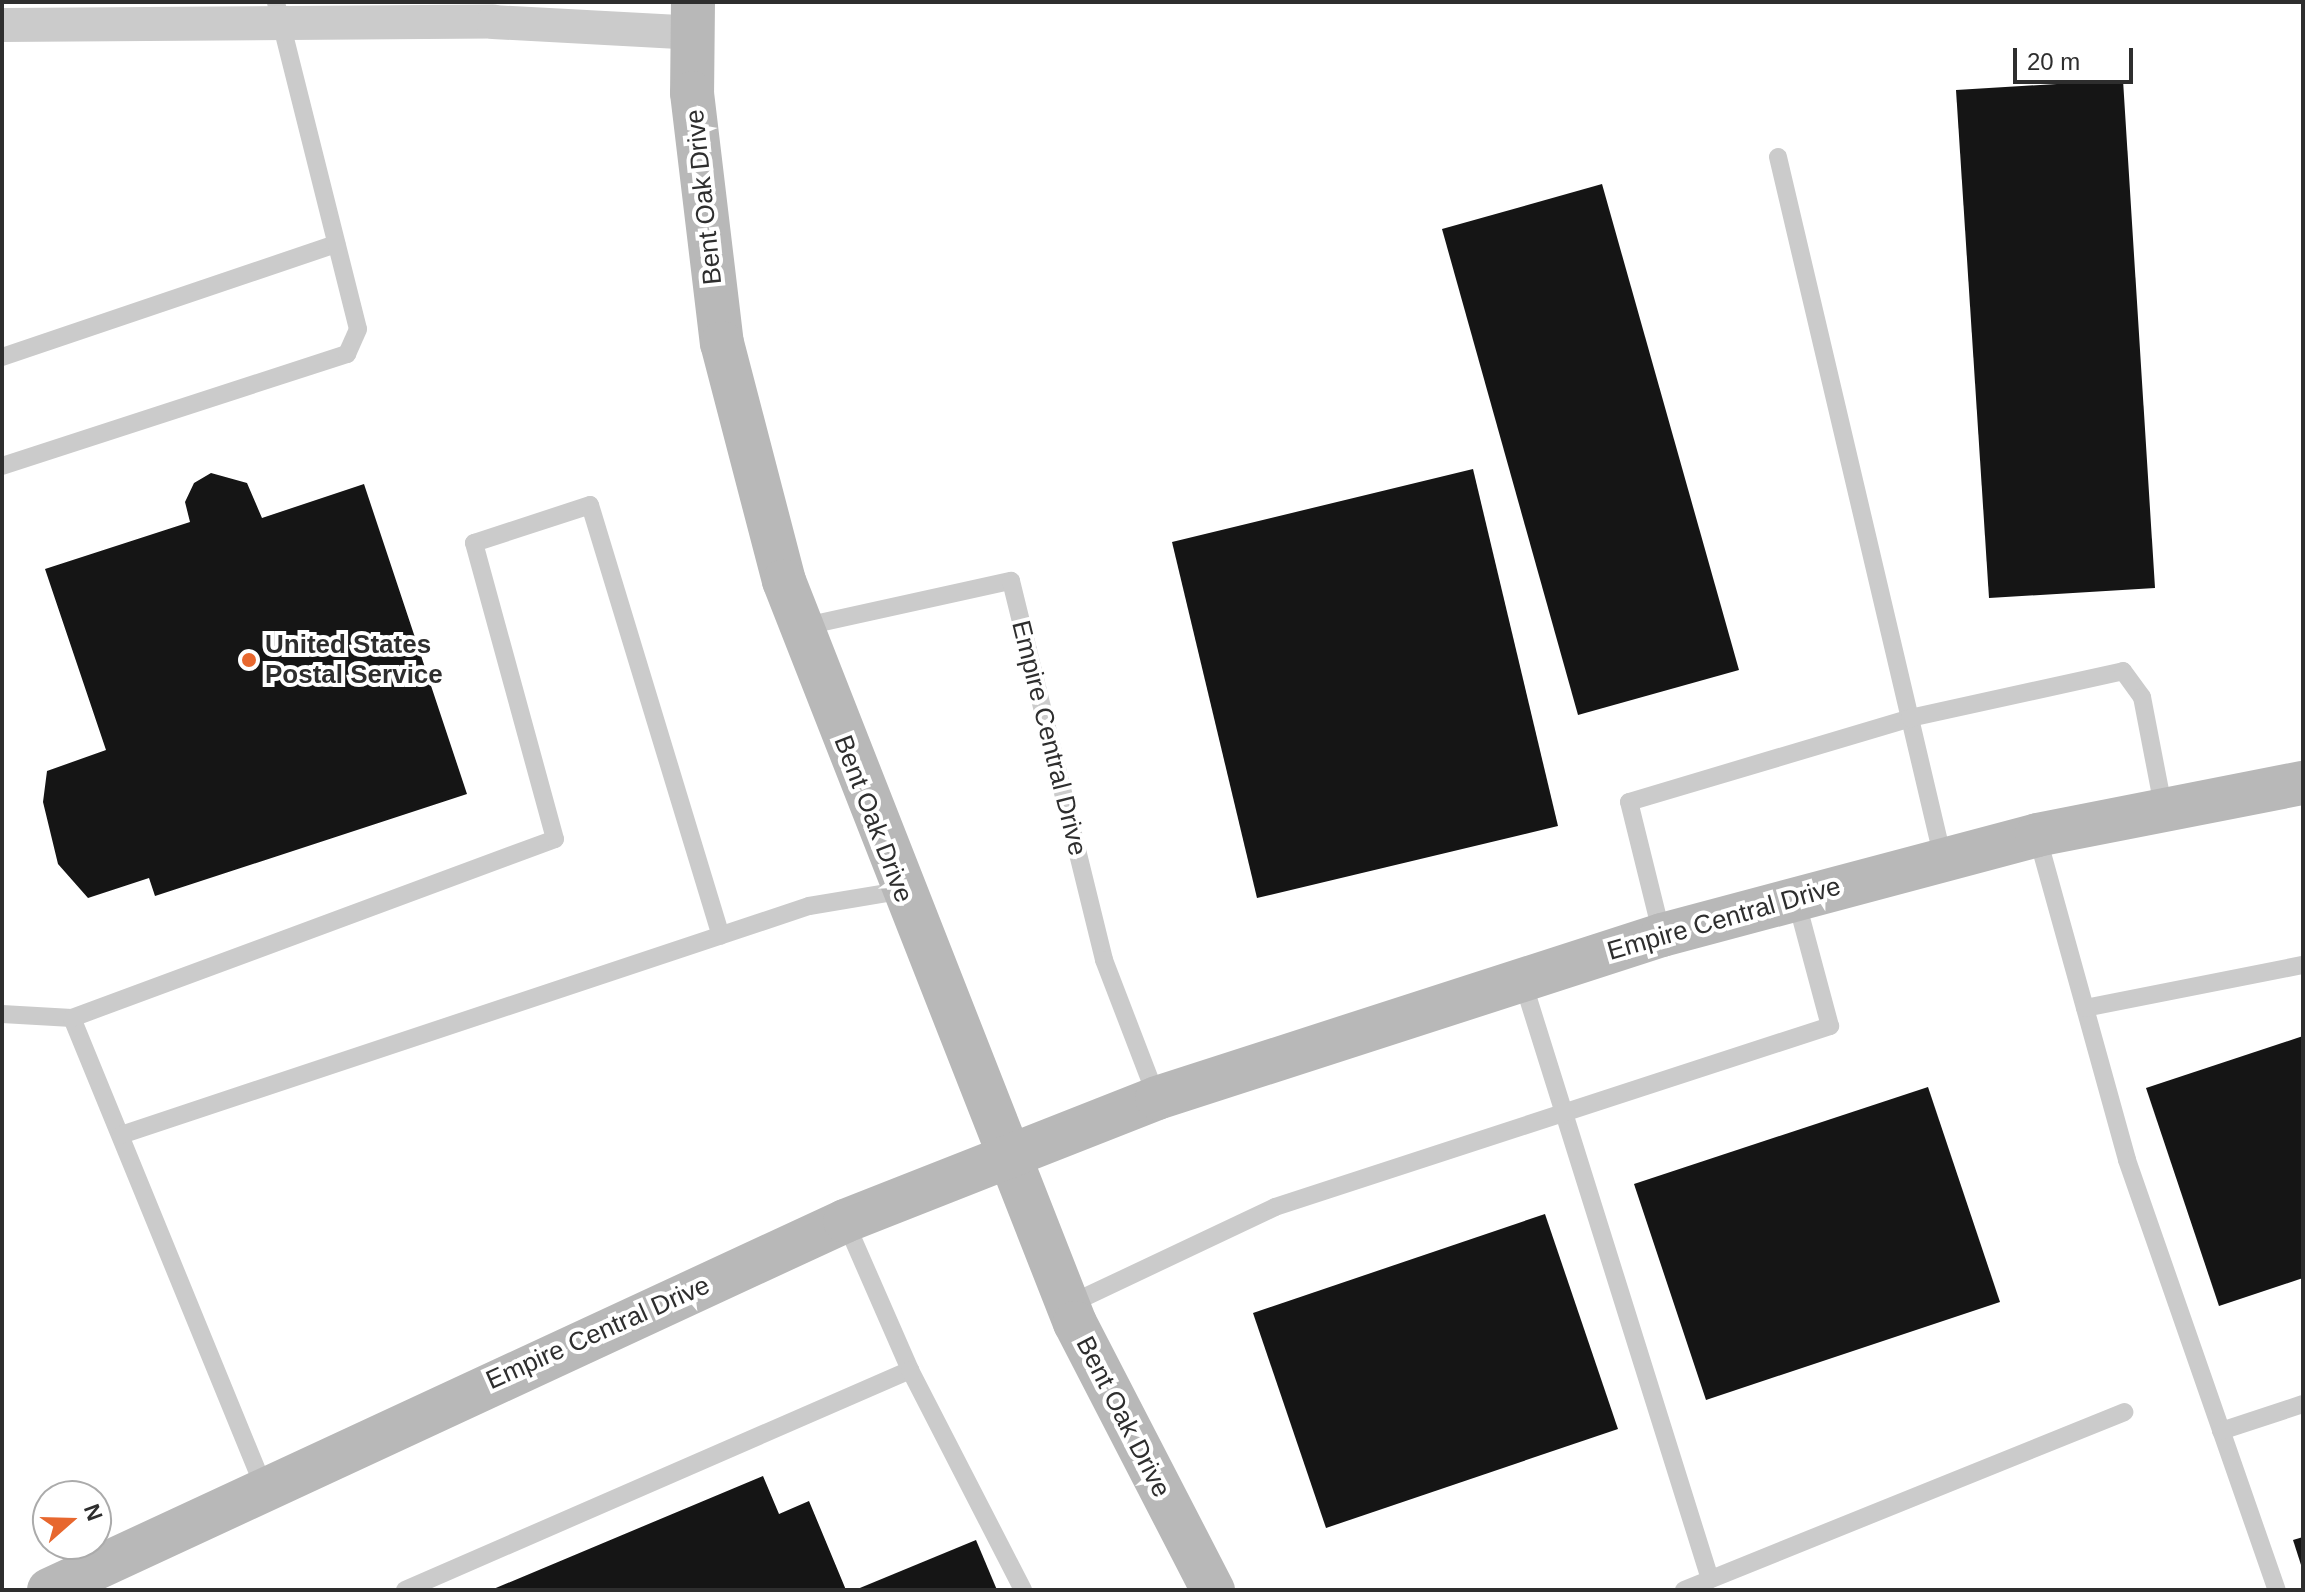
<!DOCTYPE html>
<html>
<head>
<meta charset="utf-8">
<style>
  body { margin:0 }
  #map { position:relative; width:2305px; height:1592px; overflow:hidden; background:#fff; font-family:Arial,sans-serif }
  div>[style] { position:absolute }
  .building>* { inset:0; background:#151515 }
  .lane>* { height:18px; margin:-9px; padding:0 9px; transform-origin:9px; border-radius:9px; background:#cbcbcb }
  .street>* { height:34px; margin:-17px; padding:0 17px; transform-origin:17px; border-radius:17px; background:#cbcbcb }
  .secondary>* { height:44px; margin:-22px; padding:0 22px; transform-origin:22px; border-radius:22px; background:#b8b8b8 }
  .dots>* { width:22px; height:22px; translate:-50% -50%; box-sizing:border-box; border:4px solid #fff; border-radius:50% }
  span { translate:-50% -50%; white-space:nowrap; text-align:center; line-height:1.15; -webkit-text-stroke:8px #fff; paint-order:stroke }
  .street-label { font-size:26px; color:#2e2e2e }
  .poi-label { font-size:26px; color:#2e2e2e; font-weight:700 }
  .left { translate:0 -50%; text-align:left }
  .frame { position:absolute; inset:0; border:4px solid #2e2e2e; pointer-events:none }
  .north { position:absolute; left:32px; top:1480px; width:80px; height:80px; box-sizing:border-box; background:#fff; border:2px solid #ababab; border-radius:50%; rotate:70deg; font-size:22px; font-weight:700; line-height:32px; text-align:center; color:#2e2e2e }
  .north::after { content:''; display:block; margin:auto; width:28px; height:36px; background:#e7672e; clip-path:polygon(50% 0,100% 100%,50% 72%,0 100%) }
  .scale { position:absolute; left:2013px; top:48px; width:120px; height:36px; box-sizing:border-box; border:4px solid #2e2e2e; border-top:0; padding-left:10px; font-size:24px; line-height:28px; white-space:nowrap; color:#2e2e2e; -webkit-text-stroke:6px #fff; paint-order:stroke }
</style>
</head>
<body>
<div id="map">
  <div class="building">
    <i style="clip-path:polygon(2123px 80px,2155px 588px,1989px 598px,1956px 90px)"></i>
    <i style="clip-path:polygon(1602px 184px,1739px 670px,1578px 715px,1442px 229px)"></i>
    <i style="clip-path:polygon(1473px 469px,1558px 826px,1257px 898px,1172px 542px)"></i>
    <i style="clip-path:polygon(211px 473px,247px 483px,262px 518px,364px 484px,467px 794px,155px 896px,149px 878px,88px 898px,58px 864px,43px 802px,47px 771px,106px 750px,45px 569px,190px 522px,185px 502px,194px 483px)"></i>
    <i style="clip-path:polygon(2303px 1036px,2303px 1278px,2219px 1306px,2146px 1088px)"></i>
    <i style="clip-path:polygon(1928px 1087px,2000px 1302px,1706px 1400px,1634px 1184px)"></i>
    <i style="clip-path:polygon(1545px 1214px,1618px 1429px,1326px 1528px,1253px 1313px)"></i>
    <i style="clip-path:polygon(763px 1476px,779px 1514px,809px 1501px,846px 1590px,491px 1590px)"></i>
    <i style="clip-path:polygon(2303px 1537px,2303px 1568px,2302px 1568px,2293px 1540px)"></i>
    <i style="clip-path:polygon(976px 1540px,997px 1590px,855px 1590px)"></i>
  </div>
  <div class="lane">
    <i style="left:1778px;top:157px;width:721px;rotate:76.77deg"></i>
    <i style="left:2px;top:357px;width:353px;rotate:-18.7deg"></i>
    <i style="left:2px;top:466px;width:363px;rotate:-18deg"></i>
    <i style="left:347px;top:354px;width:27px;rotate:-66deg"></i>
    <i style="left:358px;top:329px;width:337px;rotate:-104.1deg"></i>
    <i style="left:801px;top:627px;width:215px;rotate:-12.4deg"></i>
    <i style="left:1011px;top:581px;width:390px;rotate:76.2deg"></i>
    <i style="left:1104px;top:960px;width:148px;rotate:69deg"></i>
    <i style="left:2037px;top:835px;width:337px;rotate:74.5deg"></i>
    <i style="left:2127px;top:1160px;width:455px;rotate:70.8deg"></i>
    <i style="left:1662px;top:935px;width:137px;rotate:-103.9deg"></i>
    <i style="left:1629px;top:802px;width:293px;rotate:-16.6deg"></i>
    <i style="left:1910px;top:718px;width:218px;rotate:-12.4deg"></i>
    <i style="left:2123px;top:671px;width:32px;rotate:54deg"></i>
    <i style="left:2142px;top:697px;width:111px;rotate:79.1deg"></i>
    <i style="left:1522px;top:979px;width:629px;rotate:72.6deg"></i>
    <i style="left:2085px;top:1008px;width:222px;rotate:-11.2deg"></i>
    <i style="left:2px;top:1014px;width:70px;rotate:3.3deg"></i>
    <i style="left:72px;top:1018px;width:505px;rotate:67.76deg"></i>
    <i style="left:72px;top:1018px;width:515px;rotate:-20.33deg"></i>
    <i style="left:555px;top:839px;width:307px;rotate:-105.3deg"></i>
    <i style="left:474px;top:543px;width:122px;rotate:-18.1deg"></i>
    <i style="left:590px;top:505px;width:450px;rotate:73.1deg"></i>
    <i style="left:121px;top:1135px;width:725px;rotate:-18.41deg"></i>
    <i style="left:809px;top:906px;width:92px;rotate:-9.4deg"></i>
    <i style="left:845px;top:1221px;width:163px;rotate:66.4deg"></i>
    <i style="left:1068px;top:1305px;width:229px;rotate:-25.3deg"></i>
    <i style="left:1275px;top:1207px;width:584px;rotate:-18.06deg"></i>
    <i style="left:1830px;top:1026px;width:131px;rotate:-105deg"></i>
    <i style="left:2221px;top:1431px;width:86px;rotate:-18.2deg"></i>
    <i style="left:405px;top:1590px;width:551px;rotate:-23.54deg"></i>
    <i style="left:910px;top:1370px;width:247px;rotate:62.8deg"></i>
    <i style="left:1684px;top:1590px;width:475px;rotate:-22deg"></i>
  </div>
  <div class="street">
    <i style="left:2px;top:25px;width:491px;rotate:-0.4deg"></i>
    <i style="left:493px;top:22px;width:200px;rotate:3.1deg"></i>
  </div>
  <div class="secondary">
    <i style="left:693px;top:2px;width:91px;rotate:90.6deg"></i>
    <i style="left:692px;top:93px;width:252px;rotate:83.2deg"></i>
    <i style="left:722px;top:343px;width:246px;rotate:75.4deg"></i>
    <i style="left:784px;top:581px;width:797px;rotate:68.59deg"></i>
    <i style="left:1075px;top:1323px;width:301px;rotate:62.7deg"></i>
    <i style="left:49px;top:1590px;width:877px;rotate:-24.87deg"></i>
    <i style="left:845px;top:1221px;width:335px;rotate:-21.5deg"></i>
    <i style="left:1157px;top:1098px;width:531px;rotate:-17.89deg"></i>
    <i style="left:1662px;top:935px;width:388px;rotate:-14.9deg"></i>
    <i style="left:2037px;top:835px;width:271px;rotate:-11.1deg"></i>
  </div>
  <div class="dots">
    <i style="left:249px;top:660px;background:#e7672e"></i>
  </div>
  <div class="street-label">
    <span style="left:704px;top:197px;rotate:-96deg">Bent Oak Drive</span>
    <span style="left:1049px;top:738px;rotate:76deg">Empire Central Drive</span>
    <span style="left:873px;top:819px;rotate:69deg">Bent Oak Drive</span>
    <span style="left:1724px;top:919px;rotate:-16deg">Empire Central Drive</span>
    <span style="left:598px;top:1333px;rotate:-24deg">Empire Central Drive</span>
    <span style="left:1123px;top:1417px;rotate:63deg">Bent Oak Drive</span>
  </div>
  <div class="poi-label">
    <span class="left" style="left:265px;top:660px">United States<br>Postal Service</span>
  </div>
  <div class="frame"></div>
  <div class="north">N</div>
  <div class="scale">20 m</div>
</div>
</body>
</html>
